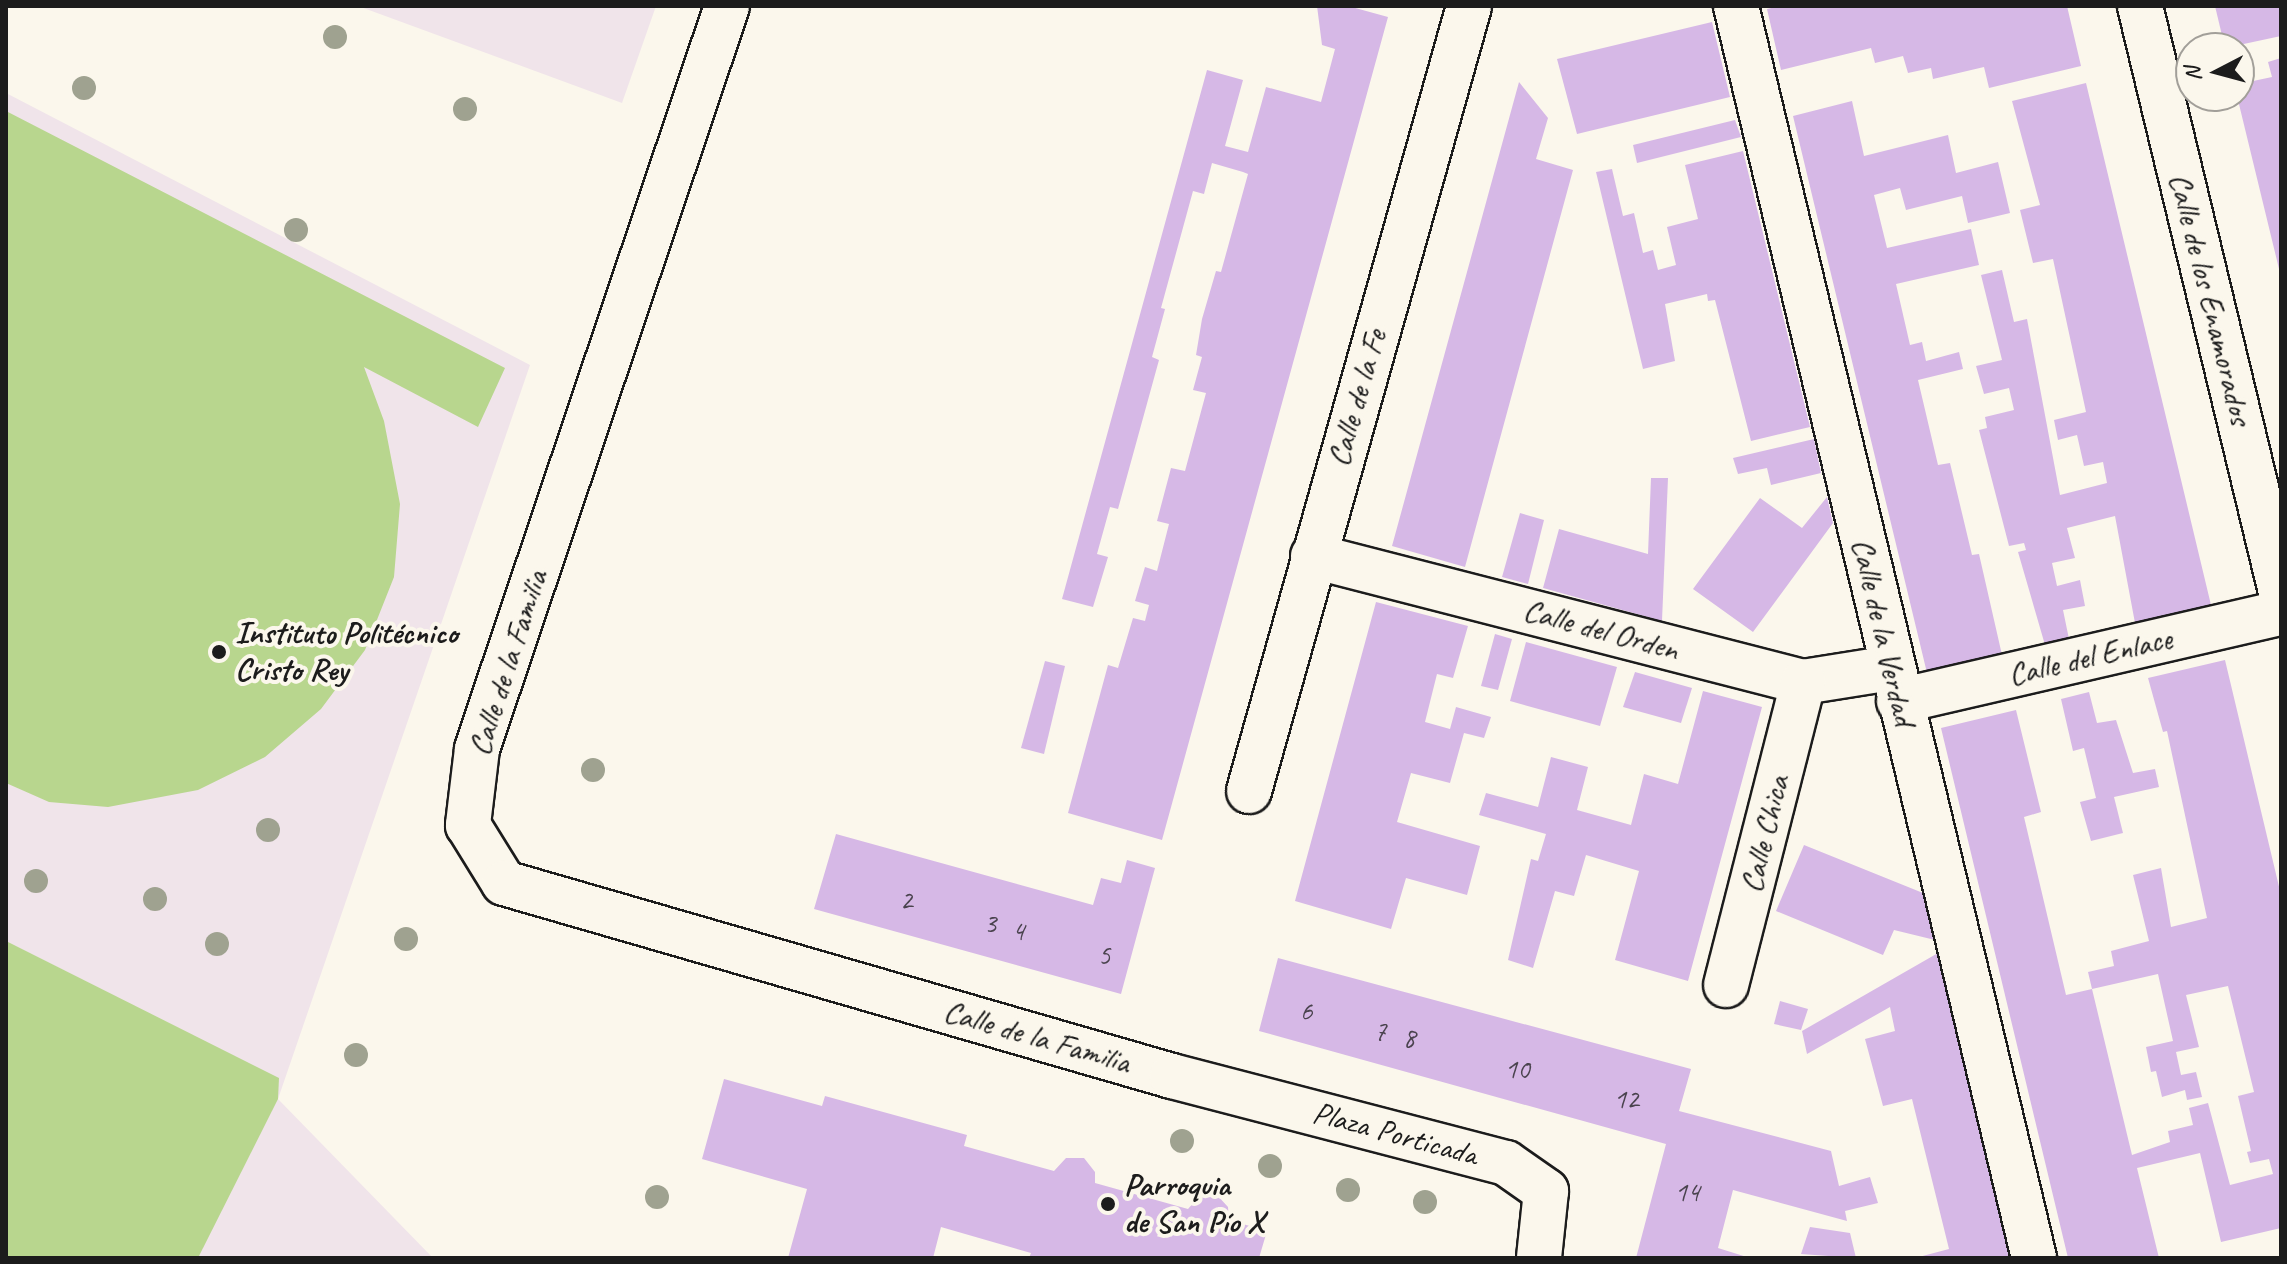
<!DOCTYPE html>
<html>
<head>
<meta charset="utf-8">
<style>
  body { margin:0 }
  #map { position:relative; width:2287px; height:1264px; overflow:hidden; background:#fbf7ec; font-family:Caveat,sans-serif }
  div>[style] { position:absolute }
  .built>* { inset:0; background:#f0e4ea }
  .green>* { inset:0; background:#b8d68e }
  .building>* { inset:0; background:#d6b8e6 }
  .roads { filter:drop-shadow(2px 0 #1c1c1c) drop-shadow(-2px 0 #1c1c1c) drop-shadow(0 2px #1c1c1c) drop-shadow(0 -2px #1c1c1c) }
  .street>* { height:44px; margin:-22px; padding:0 22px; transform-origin:22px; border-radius:22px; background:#fbf7ec }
  .trees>* { width:24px; height:24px; margin:-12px; border-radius:50%; background:#9fa290 }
  .dots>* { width:22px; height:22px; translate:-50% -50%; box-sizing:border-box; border:4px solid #fbf7ec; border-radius:50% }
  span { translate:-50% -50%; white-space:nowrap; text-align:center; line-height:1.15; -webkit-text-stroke:8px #fbf7ec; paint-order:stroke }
  .number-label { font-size:28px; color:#4a434e }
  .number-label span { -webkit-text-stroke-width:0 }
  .street-label { font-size:32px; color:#1c1c1c }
  .poi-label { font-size:32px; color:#1c1c1c; font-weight:700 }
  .left { translate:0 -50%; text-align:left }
  .frame { position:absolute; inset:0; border:8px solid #1c1c1c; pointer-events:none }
  .north { position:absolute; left:2175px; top:32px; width:80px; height:80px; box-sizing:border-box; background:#fbf7ec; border:2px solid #a29f99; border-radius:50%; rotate:264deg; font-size:22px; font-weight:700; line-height:32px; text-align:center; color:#1c1c1c }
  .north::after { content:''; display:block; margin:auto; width:28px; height:36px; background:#1c1c1c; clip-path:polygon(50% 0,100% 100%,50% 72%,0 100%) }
</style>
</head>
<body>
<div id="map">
  <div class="built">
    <i style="clip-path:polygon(358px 6px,656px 6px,622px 103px)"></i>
    <i style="clip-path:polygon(6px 93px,530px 365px,278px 1099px,433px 1258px,6px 1258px)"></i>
  </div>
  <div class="green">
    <i style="clip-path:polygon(6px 111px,505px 368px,478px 427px,364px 367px,384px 421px,400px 504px,394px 577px,365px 650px,321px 709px,265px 757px,198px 790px,108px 807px,49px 802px,6px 783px)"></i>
    <i style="clip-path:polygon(6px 941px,279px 1078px,278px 1099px,198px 1258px,6px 1258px)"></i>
  </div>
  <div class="building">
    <i style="clip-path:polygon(1317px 6px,1348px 6px,1388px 17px,1162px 840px,1068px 813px,1108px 665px,1118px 668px,1133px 618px,1145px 621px,1149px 605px,1135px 601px,1145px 567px,1157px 571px,1169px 524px,1157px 521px,1171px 468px,1185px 471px,1206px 393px,1193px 390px,1202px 357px,1196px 355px,1202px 319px,1216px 271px,1221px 272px,1248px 174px,1243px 172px,1212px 163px,1204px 194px,1193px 191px,1161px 308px,1165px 309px,1152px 357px,1159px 360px,1118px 509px,1110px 507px,1097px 554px,1108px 557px,1093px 607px,1062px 599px,1207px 70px,1243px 80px,1225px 146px,1248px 152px,1266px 87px,1321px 102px,1335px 49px,1322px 45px)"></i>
    <i style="clip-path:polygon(1780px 6px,2067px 6px,2081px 66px,1989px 88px,1984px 67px,1933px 79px,1931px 68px,1908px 73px,1903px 56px,1875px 63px,1871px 48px,1781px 70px,1767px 9px)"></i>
    <i style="clip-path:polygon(2215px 6px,2281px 6px,2281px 36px,2225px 48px)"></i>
    <i style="clip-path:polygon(1712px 22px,1730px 97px,1577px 134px,1557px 59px)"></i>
    <i style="clip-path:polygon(2281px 58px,2281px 273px,2280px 273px,2237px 96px,2239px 84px,2272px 77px,2268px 62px)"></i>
    <i style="clip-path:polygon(1519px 82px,1548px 118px,1536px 159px,1573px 170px,1465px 567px,1392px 546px)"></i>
    <i style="clip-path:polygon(2086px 83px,2211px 605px,2135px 623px,2115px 516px,2067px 528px,2075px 558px,2052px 563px,2057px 586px,2080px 580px,2085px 606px,2063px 610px,2069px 639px,2045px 645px,2018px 552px,2026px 550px,2024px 543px,2009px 546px,1979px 430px,1987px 428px,1985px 417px,2014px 410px,2009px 388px,1984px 394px,1976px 366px,2002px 360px,1981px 275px,2002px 270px,2014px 322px,2027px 319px,2060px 495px,2107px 483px,2103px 462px,2084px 466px,2077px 435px,2058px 440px,2054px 420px,2086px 412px,2053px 259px,2033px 263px,2020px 210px,2040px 205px,2012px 101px)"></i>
    <i style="clip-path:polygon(1852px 101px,1864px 156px,1948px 135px,1956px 173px,1998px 162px,2010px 213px,1968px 223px,1962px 196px,1906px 210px,1900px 188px,1874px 195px,1887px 248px,1971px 229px,1979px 265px,1896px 284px,1910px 345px,1922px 342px,1926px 361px,1959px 352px,1963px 369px,1918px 380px,1938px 465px,1950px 463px,1972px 555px,1979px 554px,2002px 655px,1927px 673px,1793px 116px)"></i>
    <i style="clip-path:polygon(1735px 120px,1741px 137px,1637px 163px,1633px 145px)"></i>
    <i style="clip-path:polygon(1743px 151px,1810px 427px,1751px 441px,1715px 300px,1708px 301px,1707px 294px,1665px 304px,1675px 361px,1643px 369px,1596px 172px,1612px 169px,1623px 216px,1634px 213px,1643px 253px,1653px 250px,1658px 270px,1676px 265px,1667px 227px,1698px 219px,1685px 165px)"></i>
    <i style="clip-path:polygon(1814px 439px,1821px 473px,1771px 485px,1767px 468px,1738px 474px,1733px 458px)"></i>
    <i style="clip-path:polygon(1651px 478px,1668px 478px,1662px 621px,1543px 588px,1559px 529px,1648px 554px)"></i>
    <i style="clip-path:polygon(1827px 497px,1833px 523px,1753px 632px,1693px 589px,1760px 498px,1802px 528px)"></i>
    <i style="clip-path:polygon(1520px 513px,1544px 520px,1528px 584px,1502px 577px)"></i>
    <i style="clip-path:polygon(1376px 602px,1468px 626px,1453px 678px,1437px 674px,1425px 722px,1450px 729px,1456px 707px,1491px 717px,1484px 738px,1464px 733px,1450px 783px,1411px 773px,1397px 822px,1480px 846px,1467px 895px,1406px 878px,1391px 929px,1295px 901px)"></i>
    <i style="clip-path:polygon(1495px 634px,1512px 639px,1498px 690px,1481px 686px)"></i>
    <i style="clip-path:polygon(1526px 642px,1617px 667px,1600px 726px,1510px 701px)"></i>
    <i style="clip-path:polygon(2225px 660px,2281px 895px,2281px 1228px,2221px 1242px,2200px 1153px,2137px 1168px,2159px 1258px,2068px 1258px,1941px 728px,2016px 710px,2041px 812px,2024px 817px,2066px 995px,2092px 989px,2132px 1155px,2170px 1142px,2168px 1131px,2193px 1125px,2189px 1108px,2208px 1103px,2230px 1185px,2273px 1174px,2269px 1159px,2250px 1163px,2247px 1152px,2251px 1151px,2238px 1096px,2254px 1092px,2228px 986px,2186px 995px,2199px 1047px,2176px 1052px,2181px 1075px,2196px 1072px,2202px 1097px,2187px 1100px,2185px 1090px,2162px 1097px,2156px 1071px,2151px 1072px,2146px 1047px,2173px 1041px,2158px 974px,2092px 989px,2088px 972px,2114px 966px,2111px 951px,2149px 941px,2133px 875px,2161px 868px,2171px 927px,2207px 918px,2167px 731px,2163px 732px,2148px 678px)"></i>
    <i style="clip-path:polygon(1045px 661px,1065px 666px,1044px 754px,1021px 748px)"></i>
    <i style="clip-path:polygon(1635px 672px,1692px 688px,1681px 723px,1623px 707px)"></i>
    <i style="clip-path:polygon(1703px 691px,1762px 707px,1688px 981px,1615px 960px,1639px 871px,1586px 855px,1574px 896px,1555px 891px,1533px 968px,1508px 960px,1531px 859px,1538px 861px,1546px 834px,1479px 815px,1486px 793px,1538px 807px,1551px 757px,1588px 767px,1577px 810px,1631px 825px,1644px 774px,1678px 784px)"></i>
    <i style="clip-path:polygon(2089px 692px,2097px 723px,2116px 720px,2133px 773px,2155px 769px,2159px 787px,2114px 797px,2123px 833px,2091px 841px,2080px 802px,2096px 798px,2084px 748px,2073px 751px,2061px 699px)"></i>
    <i style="clip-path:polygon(836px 834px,1093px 905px,1101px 878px,1121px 883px,1127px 860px,1155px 868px,1121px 994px,814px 909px)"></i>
    <i style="clip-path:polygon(1804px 845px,1923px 893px,1935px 940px,1894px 930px,1883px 955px,1776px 911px)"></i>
    <i style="clip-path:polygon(1938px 953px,2012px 1258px,1915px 1258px,1949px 1249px,1912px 1099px,1883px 1106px,1865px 1039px,1895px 1031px,1890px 1007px,1807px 1054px,1802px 1031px)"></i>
    <i style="clip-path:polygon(1278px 958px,1691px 1069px,1679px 1111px,1831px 1151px,1839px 1186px,1870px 1177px,1878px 1203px,1845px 1211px,1847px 1221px,1733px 1190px,1718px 1248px,1750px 1258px,1636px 1258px,1666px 1144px,1259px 1031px)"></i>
    <i style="clip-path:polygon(1780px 1001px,1808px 1009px,1801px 1030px,1774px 1024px)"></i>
    <i style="clip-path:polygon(724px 1079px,822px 1106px,825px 1096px,967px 1135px,964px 1146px,1054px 1171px,1066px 1158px,1084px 1158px,1095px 1172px,1095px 1183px,1188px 1209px,1200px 1195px,1217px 1195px,1228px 1207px,1229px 1220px,1267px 1231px,1259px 1258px,1029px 1258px,1031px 1253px,941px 1227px,933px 1258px,788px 1258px,807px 1189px,702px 1159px)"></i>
    <i style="clip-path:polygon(1810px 1227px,1850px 1233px,1856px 1258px,1801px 1254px)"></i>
  </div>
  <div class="roads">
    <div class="street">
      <i style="left:727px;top:6px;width:784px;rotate:108.6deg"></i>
      <i style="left:477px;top:749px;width:77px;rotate:96.8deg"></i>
      <i style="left:468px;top:825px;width:68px;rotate:58.2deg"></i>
      <i style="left:504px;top:883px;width:695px;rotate:16.12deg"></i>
      <i style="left:1172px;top:1076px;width:345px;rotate:14.6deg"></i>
      <i style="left:1506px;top:1163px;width:49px;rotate:35deg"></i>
      <i style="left:1546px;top:1191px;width:67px;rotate:96deg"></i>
      <i style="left:1736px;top:6px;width:1287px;rotate:76.61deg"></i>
      <i style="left:2140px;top:6px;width:603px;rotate:76.47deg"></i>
      <i style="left:1313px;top:556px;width:506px;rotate:14.42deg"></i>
      <i style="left:1803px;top:682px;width:89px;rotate:-9deg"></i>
      <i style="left:1899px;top:701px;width:392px;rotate:-13deg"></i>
      <i style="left:1249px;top:791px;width:815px;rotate:-74.34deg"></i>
      <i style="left:1726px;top:985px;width:313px;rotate:-75.7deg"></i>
    </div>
  </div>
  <div class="trees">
    <i style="left:335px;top:37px"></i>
    <i style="left:84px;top:88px"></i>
    <i style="left:465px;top:109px"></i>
    <i style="left:296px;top:230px"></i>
    <i style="left:593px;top:770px"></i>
    <i style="left:268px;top:830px"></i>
    <i style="left:36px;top:881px"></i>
    <i style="left:155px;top:899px"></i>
    <i style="left:406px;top:939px"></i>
    <i style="left:217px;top:944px"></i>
    <i style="left:356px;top:1055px"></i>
    <i style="left:1182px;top:1141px"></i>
    <i style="left:1270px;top:1166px"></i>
    <i style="left:1348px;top:1190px"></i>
    <i style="left:657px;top:1197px"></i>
    <i style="left:1425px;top:1202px"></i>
  </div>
  <div class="dots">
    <i style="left:219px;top:652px;background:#1c1c1c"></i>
    <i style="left:1108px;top:1204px;background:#1c1c1c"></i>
  </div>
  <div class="number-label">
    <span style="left:906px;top:900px">2</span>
    <span style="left:990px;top:923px">3</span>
    <span style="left:1018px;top:931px">4</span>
    <span style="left:1104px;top:955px">5</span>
    <span style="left:1306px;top:1011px">6</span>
    <span style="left:1380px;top:1031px">7</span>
    <span style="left:1409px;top:1038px">8</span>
    <span style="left:1517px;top:1069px">10</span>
    <span style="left:1626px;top:1099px">12</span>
    <span style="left:1687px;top:1192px">14</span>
  </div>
  <div class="street-label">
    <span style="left:2210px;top:299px;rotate:76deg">Calle de los Enamorados</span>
    <span style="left:1357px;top:398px;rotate:-74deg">Calle de la Fe</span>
    <span style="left:1601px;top:630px;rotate:15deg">Calle del Orden</span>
    <span style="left:1883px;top:632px;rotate:77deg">Calle de la Verdad</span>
    <span style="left:2090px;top:657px;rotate:-13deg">Calle del Enlace</span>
    <span style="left:508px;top:663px;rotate:-72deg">Calle de la Familia</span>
    <span style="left:1765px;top:834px;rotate:-76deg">Calle Chica</span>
    <span style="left:1037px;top:1037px;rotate:16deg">Calle de la Familia</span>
    <span style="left:1395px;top:1134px;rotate:15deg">Plaza Porticada</span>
  </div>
  <div class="poi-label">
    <span class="left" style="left:235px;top:652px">Instituto Politécnico<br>Cristo Rey</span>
    <span class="left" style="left:1124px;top:1204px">Parroquia<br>de San Pío X</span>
  </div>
  <div class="frame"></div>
  <div class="north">N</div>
</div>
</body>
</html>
